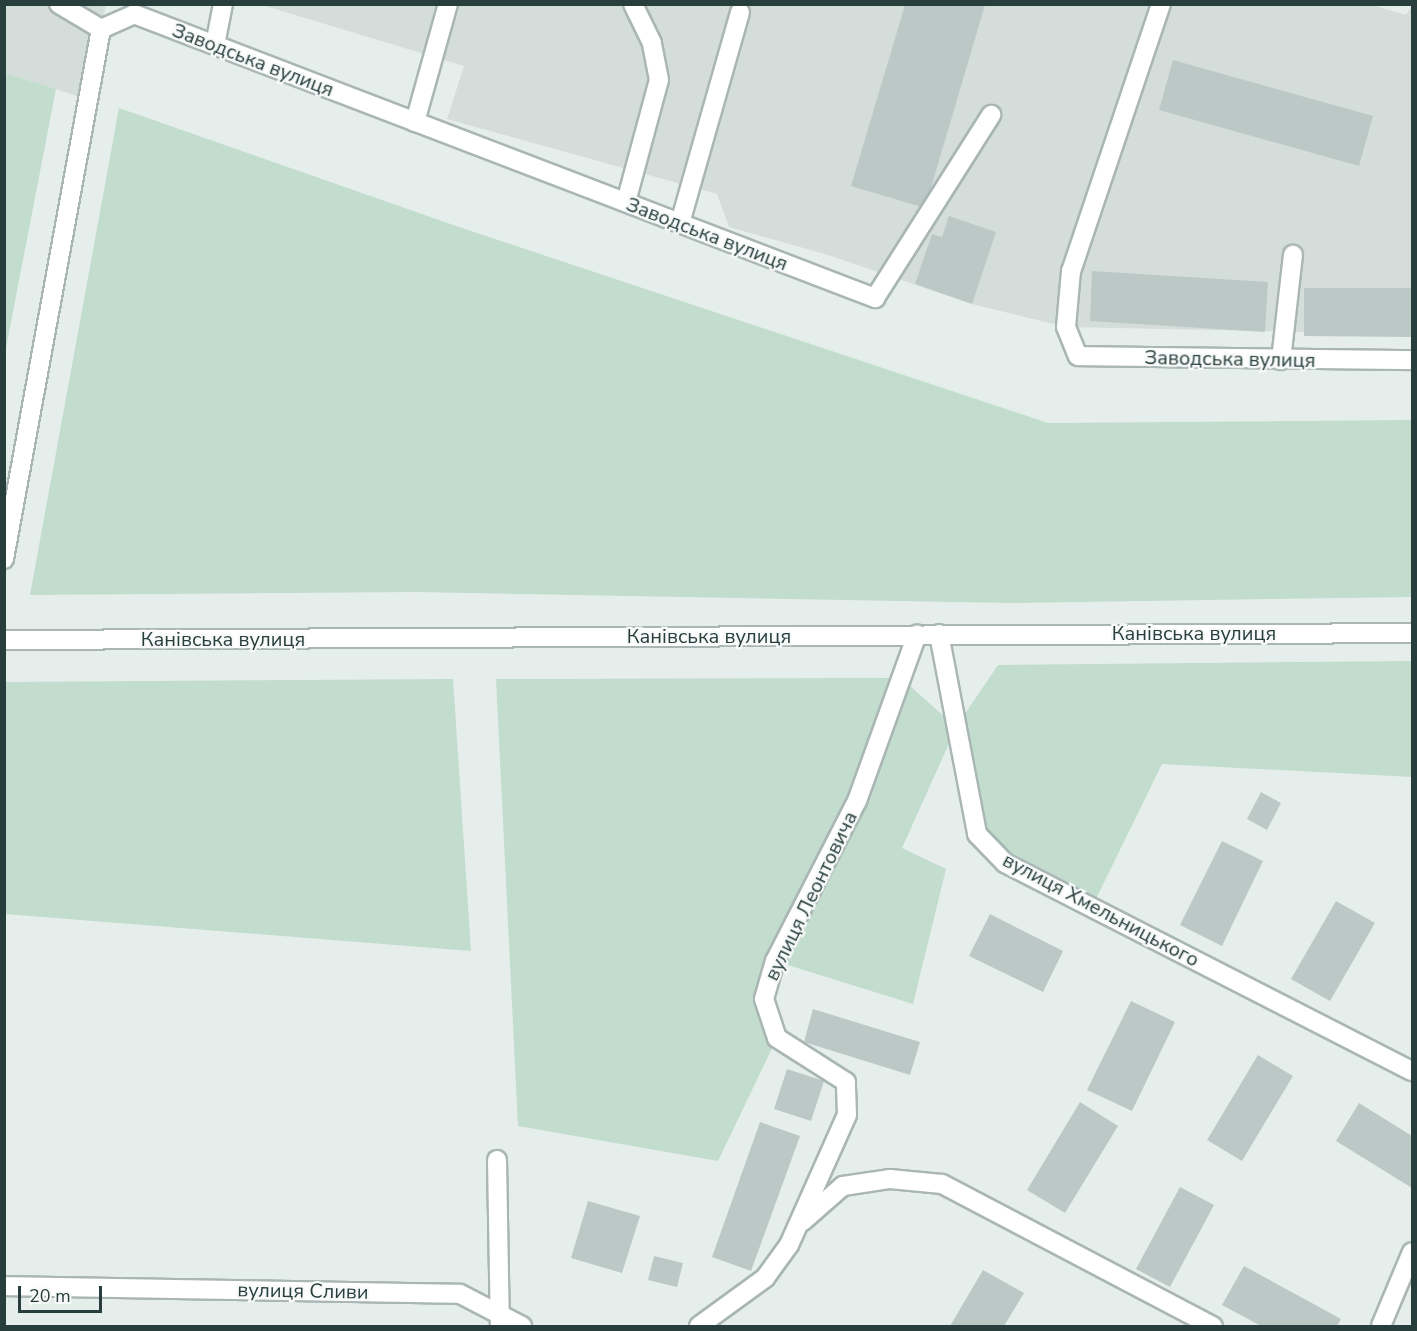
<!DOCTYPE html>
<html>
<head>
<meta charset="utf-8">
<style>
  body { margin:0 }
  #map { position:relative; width:1417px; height:1331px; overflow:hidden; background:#e6eeec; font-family:"Nunito Sans",sans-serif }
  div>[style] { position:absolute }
  .built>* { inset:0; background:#d5dddb }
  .green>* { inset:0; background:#c2dccd }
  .building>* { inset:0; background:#bcc8c5 }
  .roads { filter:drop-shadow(2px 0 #a9b6b4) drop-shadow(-2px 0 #a9b6b4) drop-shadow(0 2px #a9b6b4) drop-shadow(0 -2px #a9b6b4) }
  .minor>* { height:18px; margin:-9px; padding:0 9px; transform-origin:9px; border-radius:9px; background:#fff }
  span { translate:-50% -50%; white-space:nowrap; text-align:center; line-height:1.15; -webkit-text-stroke:4.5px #f7faf9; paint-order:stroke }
  .street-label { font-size:20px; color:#273e3c }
  .frame { position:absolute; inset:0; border:6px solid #273e3c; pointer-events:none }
  .scale { position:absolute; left:18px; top:1286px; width:84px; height:27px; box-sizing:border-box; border:3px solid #273e3c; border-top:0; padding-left:8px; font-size:18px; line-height:21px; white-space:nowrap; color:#273e3c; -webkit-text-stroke:4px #f7faf9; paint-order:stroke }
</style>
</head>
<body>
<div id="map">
  <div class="built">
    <i style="clip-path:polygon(1369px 4px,1406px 15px,1412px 5px,1412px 334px,1066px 327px,972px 304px,828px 255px,729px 227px,717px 194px,447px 119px,464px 66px,262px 5px)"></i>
    <i style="clip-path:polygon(5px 5px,106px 5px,87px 99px,5px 73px)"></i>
  </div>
  <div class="green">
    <i style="clip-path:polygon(5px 73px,56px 89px,5px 353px,4px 73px)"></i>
    <i style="clip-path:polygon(119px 108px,459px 227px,1048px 423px,1412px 420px,1412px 597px,1009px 603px,415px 592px,30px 595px)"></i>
    <i style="clip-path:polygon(1412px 661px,1412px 777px,1162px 764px,1092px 907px,1005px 863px,977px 834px,956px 728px,902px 848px,946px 869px,913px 1004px,775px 961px,764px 999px,777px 1038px,718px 1161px,518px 1126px,496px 679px,901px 678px,956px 727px,998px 665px)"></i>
    <i style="clip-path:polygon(453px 679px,471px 951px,5px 914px,5px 682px)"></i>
  </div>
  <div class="building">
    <i style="clip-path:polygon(905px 5px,985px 5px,925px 208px,851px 186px)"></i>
    <i style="clip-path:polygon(1173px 60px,1373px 116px,1359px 166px,1159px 110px)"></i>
    <i style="clip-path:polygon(949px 216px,996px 232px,972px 304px,915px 284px,932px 234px,942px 237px)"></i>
    <i style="clip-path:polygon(1092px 271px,1268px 282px,1265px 332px,1090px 321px)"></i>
    <i style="clip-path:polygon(1304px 288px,1412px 288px,1412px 337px,1304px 336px)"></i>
    <i style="clip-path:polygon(1261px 792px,1281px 803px,1267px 830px,1247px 819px)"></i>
    <i style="clip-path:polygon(1222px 841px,1263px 861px,1222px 946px,1180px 925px)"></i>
    <i style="clip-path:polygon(1336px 901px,1375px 923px,1330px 1001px,1291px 979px)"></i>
    <i style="clip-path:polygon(990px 914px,1063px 951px,1043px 992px,969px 956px)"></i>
    <i style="clip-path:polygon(1131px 1001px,1175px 1022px,1132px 1111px,1087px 1090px)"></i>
    <i style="clip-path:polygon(813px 1009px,920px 1042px,910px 1075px,804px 1042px)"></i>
    <i style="clip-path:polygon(1258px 1055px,1293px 1076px,1242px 1161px,1207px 1140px)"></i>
    <i style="clip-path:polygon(787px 1069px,824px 1081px,811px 1121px,774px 1109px)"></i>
    <i style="clip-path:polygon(1080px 1102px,1118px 1126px,1065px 1213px,1027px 1190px)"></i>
    <i style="clip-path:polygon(1359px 1103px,1412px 1136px,1412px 1188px,1336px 1141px)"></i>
    <i style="clip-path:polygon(760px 1122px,800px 1136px,751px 1271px,712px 1257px)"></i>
    <i style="clip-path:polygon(1180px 1187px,1214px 1205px,1170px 1287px,1136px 1269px)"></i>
    <i style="clip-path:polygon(588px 1201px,640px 1216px,622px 1273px,571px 1258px)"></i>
    <i style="clip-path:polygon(654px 1256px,683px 1263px,677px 1287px,648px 1280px)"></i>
    <i style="clip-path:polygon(1244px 1266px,1341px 1319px,1337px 1326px,1261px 1326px,1222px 1305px)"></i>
    <i style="clip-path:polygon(983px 1270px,1024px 1293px,1004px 1326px,950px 1326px)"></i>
  </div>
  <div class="roads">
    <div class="minor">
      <i style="left:59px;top:4px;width:49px;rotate:30.8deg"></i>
      <i style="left:1161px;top:4px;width:282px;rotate:108.6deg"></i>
      <i style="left:1071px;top:271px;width:56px;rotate:95.1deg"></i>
      <i style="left:1066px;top:327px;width:31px;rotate:68deg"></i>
      <i style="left:1078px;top:356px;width:334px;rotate:0.7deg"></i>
      <i style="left:215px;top:45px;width:42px;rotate:-79deg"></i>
      <i style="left:415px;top:122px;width:123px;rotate:-74.4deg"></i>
      <i style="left:626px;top:202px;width:126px;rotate:-74.9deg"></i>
      <i style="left:659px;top:80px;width:38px;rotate:-101deg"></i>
      <i style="left:652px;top:43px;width:43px;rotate:-116deg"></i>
      <i style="left:680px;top:223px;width:219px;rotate:-74.1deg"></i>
      <i style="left:1281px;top:360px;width:106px;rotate:-83.5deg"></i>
      <i style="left:4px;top:559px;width:539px;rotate:-79.63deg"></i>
      <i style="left:101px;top:29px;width:36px;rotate:-24deg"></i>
      <i style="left:134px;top:14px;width:794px;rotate:20.97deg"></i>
      <i style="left:875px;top:298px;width:217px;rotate:-57.6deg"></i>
      <i style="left:939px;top:634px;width:204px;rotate:79.2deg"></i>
      <i style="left:977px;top:834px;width:40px;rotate:46deg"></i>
      <i style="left:1005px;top:863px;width:457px;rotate:27.1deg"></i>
      <i style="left:4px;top:640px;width:1408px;rotate:-0.28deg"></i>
      <i style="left:497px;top:1160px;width:165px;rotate:89deg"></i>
      <i style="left:803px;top:1221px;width:53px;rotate:-41.2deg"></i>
      <i style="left:843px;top:1186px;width:48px;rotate:-8.5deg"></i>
      <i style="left:890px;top:1179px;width:52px;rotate:5.5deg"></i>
      <i style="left:942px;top:1184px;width:306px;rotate:27.7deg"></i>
      <i style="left:4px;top:1286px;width:456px;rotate:1deg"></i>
      <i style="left:460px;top:1294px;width:70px;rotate:27.3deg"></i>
      <i style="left:699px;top:1326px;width:82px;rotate:-36deg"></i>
      <i style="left:765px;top:1278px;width:41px;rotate:-54deg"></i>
      <i style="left:789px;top:1245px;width:142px;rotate:-66deg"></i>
      <i style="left:847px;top:1115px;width:33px;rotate:-92deg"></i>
      <i style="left:846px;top:1082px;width:82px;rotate:-147.5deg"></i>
      <i style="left:777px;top:1038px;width:41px;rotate:-108.4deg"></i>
      <i style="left:764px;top:999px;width:40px;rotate:-74deg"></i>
      <i style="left:775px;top:961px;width:180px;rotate:-62.9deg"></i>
      <i style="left:857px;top:801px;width:177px;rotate:-70.2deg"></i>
      <i style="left:1381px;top:1326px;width:80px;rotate:-67.3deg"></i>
    </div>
  </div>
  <div class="street-label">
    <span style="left:253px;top:60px;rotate:21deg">Заводська вулиця</span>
    <span style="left:707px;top:234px;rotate:21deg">Заводська вулиця</span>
    <span style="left:1230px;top:359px;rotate:1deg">Заводська вулиця</span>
    <span style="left:1194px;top:633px">Канівська вулиця</span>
    <span style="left:709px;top:636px">Канівська вулиця</span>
    <span style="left:223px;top:639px">Канівська вулиця</span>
    <span style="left:811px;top:896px;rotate:-64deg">вулиця Леонтовича</span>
    <span style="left:1101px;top:910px;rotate:28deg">вулиця Хмельницького</span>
    <span style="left:303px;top:1291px;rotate:1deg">вулиця Сливи</span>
  </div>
  <div class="frame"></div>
  <div class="scale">20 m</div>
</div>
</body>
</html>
